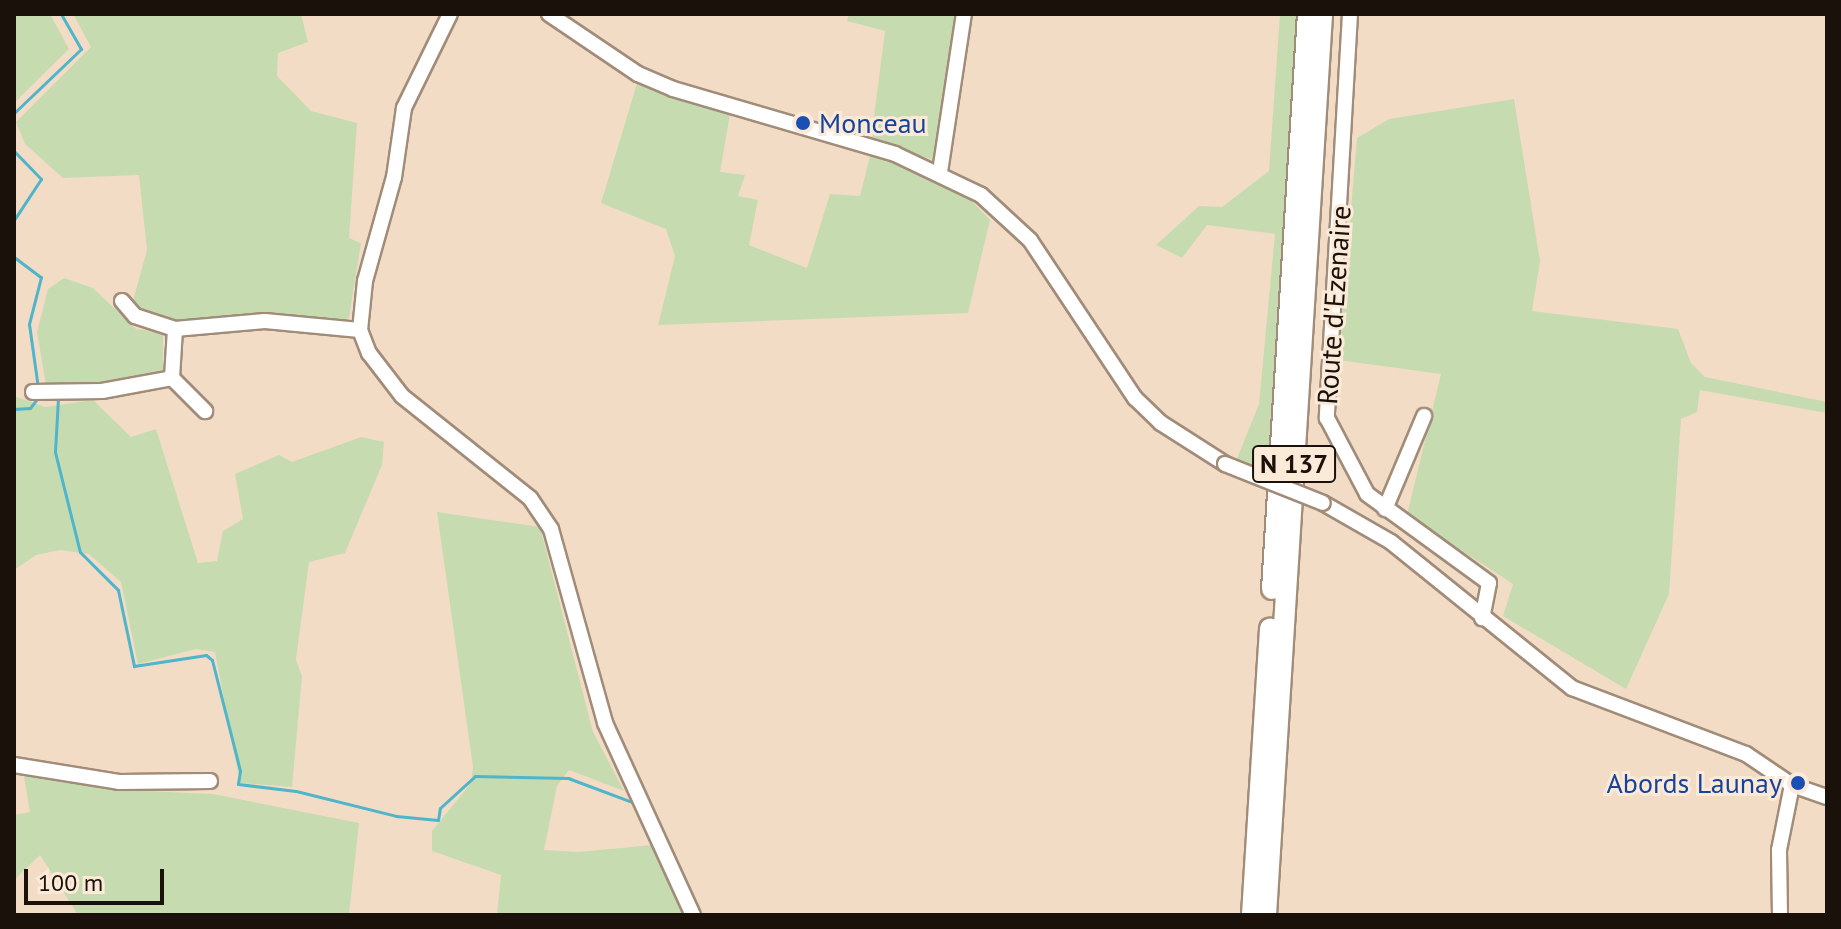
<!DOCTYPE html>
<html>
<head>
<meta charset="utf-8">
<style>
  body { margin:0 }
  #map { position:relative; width:1841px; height:929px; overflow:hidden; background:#f3dcc6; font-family:"PT Sans",sans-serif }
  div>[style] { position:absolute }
  .green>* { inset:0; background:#c7dbb0 }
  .stream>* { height:3px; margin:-1.5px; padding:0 1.5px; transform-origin:1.5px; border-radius:1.5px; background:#4eb5ca }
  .roads { filter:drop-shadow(2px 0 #a18c79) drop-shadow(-2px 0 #a18c79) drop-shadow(0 2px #a18c79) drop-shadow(0 -2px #a18c79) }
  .minor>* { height:14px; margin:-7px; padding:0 7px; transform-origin:7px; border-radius:7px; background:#fff }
  .highway>* { height:20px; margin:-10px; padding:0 10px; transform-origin:10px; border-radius:10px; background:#fff }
  .bridges { filter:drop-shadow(2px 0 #a18c79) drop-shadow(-2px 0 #a18c79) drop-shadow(0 2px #a18c79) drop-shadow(0 -2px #a18c79) }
  .minor-bridge>* { height:14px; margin:-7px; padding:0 7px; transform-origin:7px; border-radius:7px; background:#fff }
  .dots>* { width:22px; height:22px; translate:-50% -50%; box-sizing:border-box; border:4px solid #fcead9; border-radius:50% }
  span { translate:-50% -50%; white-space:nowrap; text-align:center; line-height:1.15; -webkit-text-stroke:6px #fcead9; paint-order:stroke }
  .shield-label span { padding:2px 6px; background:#fcead9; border:2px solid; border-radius:6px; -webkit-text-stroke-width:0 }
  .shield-label { font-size:26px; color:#1a120a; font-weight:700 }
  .transit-label { font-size:28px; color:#164399 }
  .left { translate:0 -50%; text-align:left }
  .right { translate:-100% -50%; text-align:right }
  .street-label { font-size:28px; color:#1a120a }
  .frame { position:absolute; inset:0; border:16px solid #1a120a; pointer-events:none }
  .scale { position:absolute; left:24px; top:869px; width:140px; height:36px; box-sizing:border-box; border:4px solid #1a120a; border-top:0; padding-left:10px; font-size:24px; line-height:28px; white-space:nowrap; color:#1a120a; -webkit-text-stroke:6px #fcead9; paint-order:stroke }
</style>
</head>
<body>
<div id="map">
  <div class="green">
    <i style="clip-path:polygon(14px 14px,50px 14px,69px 49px,14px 103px)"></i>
    <i style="clip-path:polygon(73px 14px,301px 14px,308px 42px,278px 53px,277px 76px,311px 111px,357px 123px,349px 238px,361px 243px,349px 318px,333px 322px,256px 315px,178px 322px,131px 308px,147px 250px,139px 175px,63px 178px,25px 144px,16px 122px,91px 47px)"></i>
    <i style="clip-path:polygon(849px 14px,959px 14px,941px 156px,934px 160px,871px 140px,885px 31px,847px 21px)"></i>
    <i style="clip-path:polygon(1280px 14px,1299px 14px,1268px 473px,1236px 461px,1259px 404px,1275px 234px,1207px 225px,1182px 258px,1156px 245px,1199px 206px,1222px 207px,1269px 171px)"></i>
    <i style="clip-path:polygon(638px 80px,730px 114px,720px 172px,745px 175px,738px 196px,758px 200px,749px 245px,807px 268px,830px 194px,860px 196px,871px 152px,968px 197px,990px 220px,968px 313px,658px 325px,675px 256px,666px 229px,601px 203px)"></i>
    <i style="clip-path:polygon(1514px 99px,1540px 261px,1532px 311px,1678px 329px,1691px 363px,1705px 377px,1827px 402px,1827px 413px,1700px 390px,1697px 412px,1681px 419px,1669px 594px,1626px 689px,1503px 616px,1513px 584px,1407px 515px,1441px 374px,1338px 360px,1357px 138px,1389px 119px)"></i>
    <i style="clip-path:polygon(64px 278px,93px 288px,136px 329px,163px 332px,163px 373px,108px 383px,46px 385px,37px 332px,48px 289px)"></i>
    <i style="clip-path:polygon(14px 396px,45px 407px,93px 400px,131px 437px,156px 429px,198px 563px,217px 561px,223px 531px,243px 519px,235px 474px,279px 455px,292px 462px,361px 437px,384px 442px,382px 465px,345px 553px,309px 562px,296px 659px,302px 677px,292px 787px,240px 783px,215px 652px,196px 649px,138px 664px,121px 582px,89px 554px,60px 550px,36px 555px,14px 570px)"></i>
    <i style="clip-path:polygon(437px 512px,540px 527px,593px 732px,624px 791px,569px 770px,557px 786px,544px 850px,579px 852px,652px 845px,682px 915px,497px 915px,501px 875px,432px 851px,432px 831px,471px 783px,473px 767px)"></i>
    <i style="clip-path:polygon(23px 771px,123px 790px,213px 794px,359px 823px,349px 915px,78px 915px,40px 855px,14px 880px,14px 815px,30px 812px)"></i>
  </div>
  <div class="stream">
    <i style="left:14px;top:113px;width:93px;rotate:-43.7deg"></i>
    <i style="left:81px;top:49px;width:40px;rotate:-119.7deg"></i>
    <i style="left:14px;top:151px;width:39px;rotate:46deg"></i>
    <i style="left:41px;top:179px;width:49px;rotate:123.4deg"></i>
    <i style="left:14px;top:257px;width:34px;rotate:37deg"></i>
    <i style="left:41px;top:277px;width:49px;rotate:104.3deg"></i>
    <i style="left:29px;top:324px;width:65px;rotate:82deg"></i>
    <i style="left:58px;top:398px;width:54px;rotate:93.2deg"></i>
    <i style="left:55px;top:452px;width:103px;rotate:76deg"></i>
    <i style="left:80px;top:552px;width:54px;rotate:45deg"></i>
    <i style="left:118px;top:590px;width:78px;rotate:78.1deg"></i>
    <i style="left:134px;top:666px;width:73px;rotate:-8.7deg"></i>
    <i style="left:206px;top:655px;width:8px;rotate:40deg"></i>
    <i style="left:212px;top:660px;width:114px;rotate:75.8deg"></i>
    <i style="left:240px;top:771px;width:13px;rotate:99deg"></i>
    <i style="left:238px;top:784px;width:58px;rotate:6.9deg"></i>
    <i style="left:296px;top:791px;width:103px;rotate:14deg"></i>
    <i style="left:396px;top:816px;width:42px;rotate:5.4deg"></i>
    <i style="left:438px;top:820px;width:12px;rotate:-81deg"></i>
    <i style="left:440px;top:808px;width:47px;rotate:-42.4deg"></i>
    <i style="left:475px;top:776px;width:93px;rotate:1.2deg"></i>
    <i style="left:568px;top:778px;width:68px;rotate:20.6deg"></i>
    <i style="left:14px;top:409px;width:16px;rotate:-4deg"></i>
    <i style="left:30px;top:408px;width:15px;rotate:-53deg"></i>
  </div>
  <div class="roads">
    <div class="minor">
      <i style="left:450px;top:14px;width:105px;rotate:116.1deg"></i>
      <i style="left:404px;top:108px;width:70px;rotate:98.2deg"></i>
      <i style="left:394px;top:177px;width:108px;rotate:105.6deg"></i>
      <i style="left:365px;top:281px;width:49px;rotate:95.8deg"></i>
      <i style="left:360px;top:330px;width:25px;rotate:69deg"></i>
      <i style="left:369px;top:353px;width:54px;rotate:52.5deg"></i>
      <i style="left:402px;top:396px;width:164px;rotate:38.6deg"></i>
      <i style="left:530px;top:498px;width:37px;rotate:56deg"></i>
      <i style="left:551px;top:529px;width:201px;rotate:74.4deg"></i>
      <i style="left:605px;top:723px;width:211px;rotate:65.4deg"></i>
      <i style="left:549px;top:14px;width:107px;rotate:34deg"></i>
      <i style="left:638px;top:74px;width:38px;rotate:23deg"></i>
      <i style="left:673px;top:89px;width:231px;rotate:16.3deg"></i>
      <i style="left:895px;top:154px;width:95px;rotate:25.5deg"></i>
      <i style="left:981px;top:195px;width:67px;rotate:42.6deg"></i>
      <i style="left:1030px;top:240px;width:190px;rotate:56.4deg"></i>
      <i style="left:1135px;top:398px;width:36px;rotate:44deg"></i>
      <i style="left:1161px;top:423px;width:76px;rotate:32.6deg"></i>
      <i style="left:1350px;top:14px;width:405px;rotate:93.3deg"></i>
      <i style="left:1327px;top:418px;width:86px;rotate:62.2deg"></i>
      <i style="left:1367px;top:494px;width:151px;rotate:36.1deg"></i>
      <i style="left:1489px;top:583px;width:36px;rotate:101deg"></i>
      <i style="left:940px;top:172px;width:160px;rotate:-81.4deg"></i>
      <i style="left:122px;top:301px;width:20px;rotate:49deg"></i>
      <i style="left:135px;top:316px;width:42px;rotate:18deg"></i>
      <i style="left:172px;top:378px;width:49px;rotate:-86.5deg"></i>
      <i style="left:175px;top:329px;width:90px;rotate:-5.1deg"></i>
      <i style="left:265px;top:321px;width:95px;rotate:5.4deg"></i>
      <i style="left:172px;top:378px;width:47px;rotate:45deg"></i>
      <i style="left:33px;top:392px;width:69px;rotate:-0.8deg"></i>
      <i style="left:102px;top:391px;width:71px;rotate:-10.5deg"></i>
      <i style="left:1323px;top:503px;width:78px;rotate:29.8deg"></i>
      <i style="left:1391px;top:542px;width:233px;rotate:38.9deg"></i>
      <i style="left:1572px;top:688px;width:186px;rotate:20.8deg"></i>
      <i style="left:1746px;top:754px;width:55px;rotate:34deg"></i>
      <i style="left:1792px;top:785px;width:37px;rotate:19deg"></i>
      <i style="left:1385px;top:509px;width:101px;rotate:-67.2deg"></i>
      <i style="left:14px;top:765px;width:106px;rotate:9.2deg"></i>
      <i style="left:119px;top:782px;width:91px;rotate:-0.6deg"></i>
      <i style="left:1780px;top:915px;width:65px;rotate:-90.9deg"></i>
      <i style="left:1779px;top:850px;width:66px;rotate:-78.7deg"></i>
    </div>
    <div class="highway">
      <i style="left:1272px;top:589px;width:576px;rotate:-86.42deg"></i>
      <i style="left:1252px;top:915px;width:287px;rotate:-86.4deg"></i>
      <i style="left:1266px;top:915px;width:903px;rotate:-86.44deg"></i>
    </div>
  </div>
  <div class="bridges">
    <div class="minor-bridge">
      <i style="left:1225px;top:464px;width:105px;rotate:21.7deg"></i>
    </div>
  </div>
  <div class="dots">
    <i style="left:803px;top:123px;background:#1a4fb4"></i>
    <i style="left:1798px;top:783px;background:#1a4fb4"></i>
  </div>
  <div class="shield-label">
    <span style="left:1294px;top:464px">N 137</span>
  </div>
  <div class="transit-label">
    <span class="left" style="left:819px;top:123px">Monceau</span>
    <span class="right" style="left:1782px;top:783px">Abords Launay</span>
  </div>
  <div class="street-label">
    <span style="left:1334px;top:305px;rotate:-86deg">Route d'Ezenaire</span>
  </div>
  <div class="frame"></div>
  <div class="scale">100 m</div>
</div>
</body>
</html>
